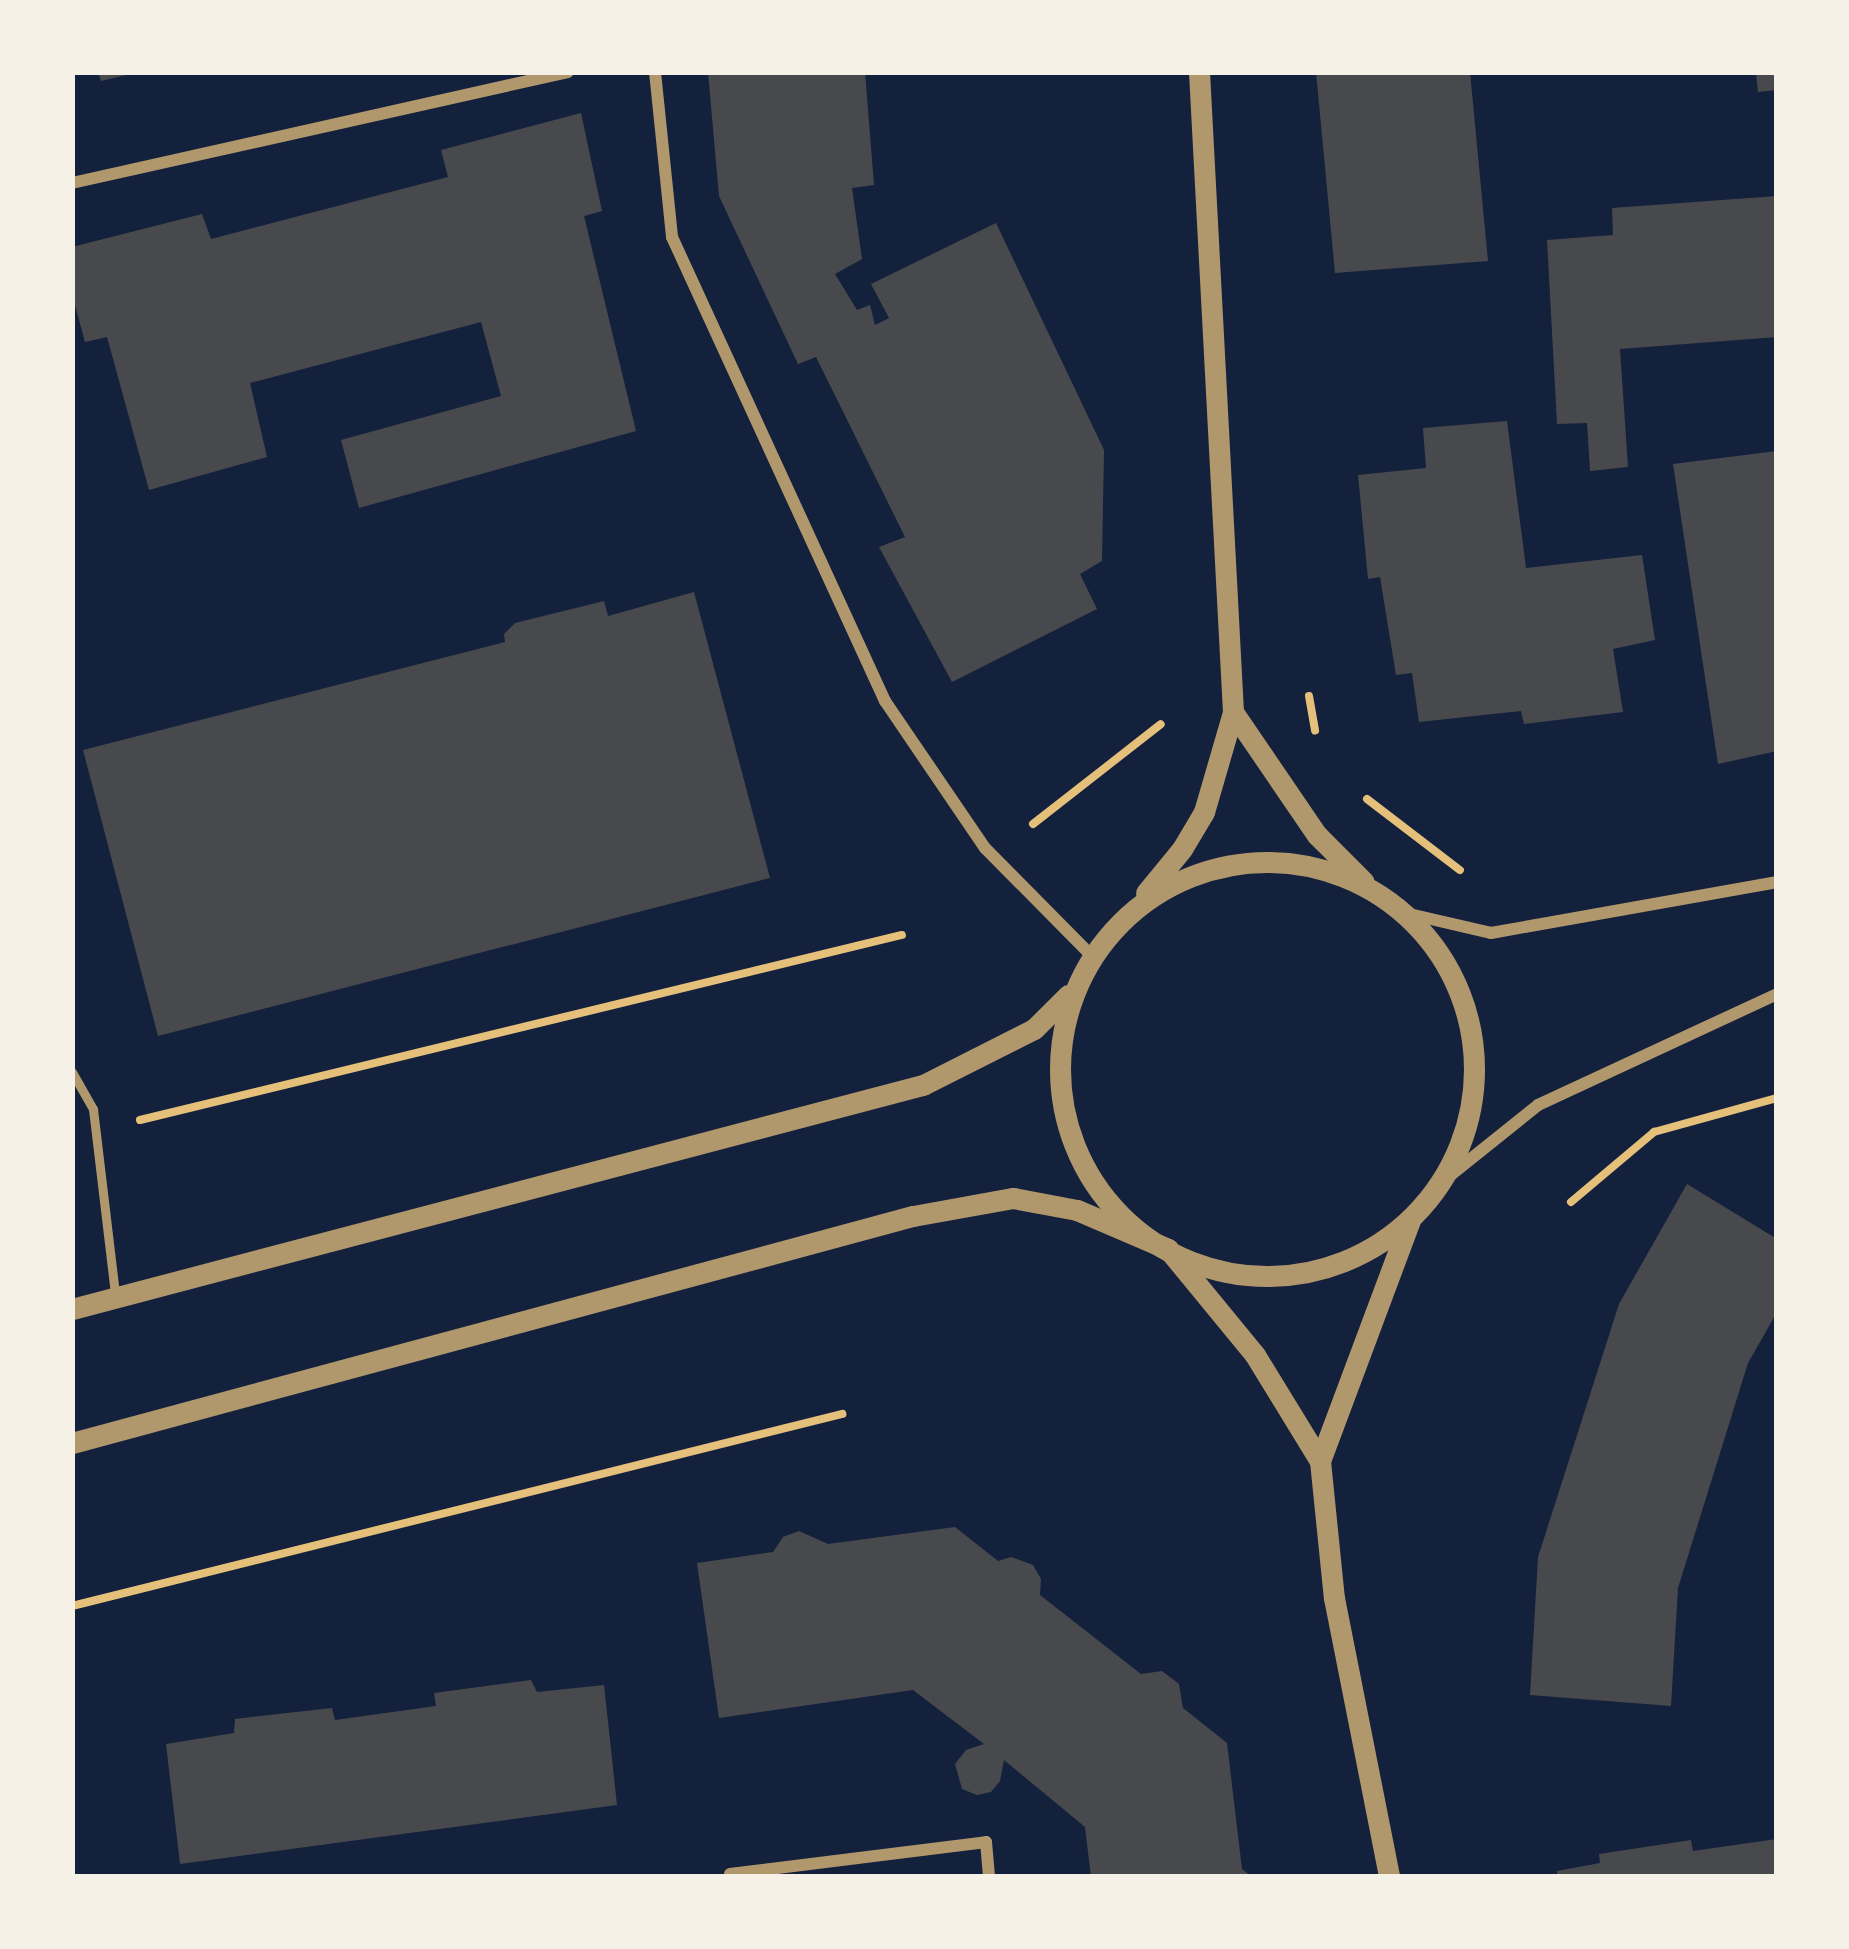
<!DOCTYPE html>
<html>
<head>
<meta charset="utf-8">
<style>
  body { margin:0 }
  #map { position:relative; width:1849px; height:1949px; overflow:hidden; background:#14213d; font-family:Georgia,serif }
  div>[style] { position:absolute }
  .building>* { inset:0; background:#48494c }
  .path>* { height:8px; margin:-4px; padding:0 4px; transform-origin:4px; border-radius:4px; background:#e5c07b }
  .service>* { height:9px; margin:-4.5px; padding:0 4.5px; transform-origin:4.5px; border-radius:4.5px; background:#b1986c }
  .minor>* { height:12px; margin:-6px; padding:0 6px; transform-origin:6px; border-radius:6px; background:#b1986c }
  .tertiary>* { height:21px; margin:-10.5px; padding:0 10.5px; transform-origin:10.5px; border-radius:10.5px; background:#b1986c }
  .tertiary>.ring { margin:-10.5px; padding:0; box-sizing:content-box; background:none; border:21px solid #b1986c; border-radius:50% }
  span { translate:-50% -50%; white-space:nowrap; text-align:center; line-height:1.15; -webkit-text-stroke:9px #f6f1e7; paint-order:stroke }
  .frame { position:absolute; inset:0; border:75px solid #f6f1e7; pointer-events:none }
</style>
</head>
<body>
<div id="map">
  <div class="building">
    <i style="clip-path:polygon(98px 72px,130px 72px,130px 74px,101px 81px)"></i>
    <i style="clip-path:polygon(708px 72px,865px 72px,874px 185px,852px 188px,862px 259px,835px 274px,857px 310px,870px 305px,875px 325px,889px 318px,871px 284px,996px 223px,1104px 450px,1102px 561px,1080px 574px,1097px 609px,952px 682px,879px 547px,905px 537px,816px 357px,798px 364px,719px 196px)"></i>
    <i style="clip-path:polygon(1316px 72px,1470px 72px,1488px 261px,1335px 273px)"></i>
    <i style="clip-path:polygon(1756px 72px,1777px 72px,1777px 90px,1758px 92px)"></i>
    <i style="clip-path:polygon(581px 113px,602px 211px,584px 216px,636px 431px,359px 508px,341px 440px,501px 396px,481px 322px,250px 383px,267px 457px,149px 490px,107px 337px,85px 342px,72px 294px,72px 247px,202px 214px,211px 239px,448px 177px,441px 150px)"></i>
    <i style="clip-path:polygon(1777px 196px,1777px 337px,1620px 349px,1628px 467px,1590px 471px,1587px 423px,1557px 424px,1547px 240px,1613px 235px,1612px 208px)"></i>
    <i style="clip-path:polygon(1507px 421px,1526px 568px,1642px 555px,1655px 640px,1613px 649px,1623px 712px,1524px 724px,1521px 711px,1419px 722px,1412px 673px,1396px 675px,1380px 577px,1368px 579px,1358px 475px,1426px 468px,1423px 428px)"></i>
    <i style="clip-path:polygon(1777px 451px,1777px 751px,1718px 764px,1673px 464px)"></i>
    <i style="clip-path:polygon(694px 592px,770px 878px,158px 1036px,83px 750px,505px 642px,504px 634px,515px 623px,604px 601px,608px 616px)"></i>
    <i style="clip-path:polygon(1687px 1184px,1777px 1239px,1777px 1312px,1748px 1363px,1678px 1588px,1671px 1706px,1530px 1695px,1538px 1557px,1619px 1304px)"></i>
    <i style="clip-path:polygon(955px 1527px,998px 1561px,1011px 1557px,1033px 1565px,1041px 1579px,1040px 1595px,1141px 1674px,1162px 1671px,1179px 1684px,1183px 1708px,1227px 1743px,1242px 1869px,1252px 1877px,1091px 1877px,1085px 1827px,1004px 1760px,1000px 1781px,991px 1792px,977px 1795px,962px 1789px,955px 1764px,966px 1750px,984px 1744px,913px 1690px,719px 1718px,697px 1563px,773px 1552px,783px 1537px,799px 1531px,828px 1544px)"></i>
    <i style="clip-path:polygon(531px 1680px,537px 1692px,604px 1685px,617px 1805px,180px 1864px,166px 1744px,234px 1733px,235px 1719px,332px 1708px,335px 1720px,436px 1706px,434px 1693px)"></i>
    <i style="clip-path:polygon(1777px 1839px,1777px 1877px,1557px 1877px,1557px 1871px,1600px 1863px,1599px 1854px,1691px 1840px,1693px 1851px)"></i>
  </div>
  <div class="path">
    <i style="left:1309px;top:696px;width:35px;rotate:80deg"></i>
    <i style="left:1367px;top:799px;width:117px;rotate:37.4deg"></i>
    <i style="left:1033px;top:824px;width:162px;rotate:-38deg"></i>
    <i style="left:140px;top:1120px;width:784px;rotate:-13.65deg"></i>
    <i style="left:1571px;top:1202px;width:109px;rotate:-40.1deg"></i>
    <i style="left:1654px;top:1132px;width:128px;rotate:-15.5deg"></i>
    <i style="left:72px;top:1606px;width:794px;rotate:-14deg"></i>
  </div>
  <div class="service">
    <i style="left:72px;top:1072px;width:43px;rotate:60.4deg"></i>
    <i style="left:93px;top:1109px;width:186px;rotate:83.2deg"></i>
  </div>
  <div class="minor">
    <i style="left:655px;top:72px;width:166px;rotate:84.1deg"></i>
    <i style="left:672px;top:237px;width:511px;rotate:65.34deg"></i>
    <i style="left:885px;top:701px;width:178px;rotate:55.8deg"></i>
    <i style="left:985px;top:848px;width:153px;rotate:45.3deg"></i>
    <i style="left:72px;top:183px;width:508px;rotate:-12.61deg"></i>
    <i style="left:1405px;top:913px;width:88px;rotate:13.1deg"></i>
    <i style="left:1491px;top:933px;width:291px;rotate:-10.1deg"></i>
    <i style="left:1442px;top:1182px;width:123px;rotate:-38.7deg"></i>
    <i style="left:1538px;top:1105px;width:264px;rotate:-24.9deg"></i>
    <i style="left:730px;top:1874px;width:258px;rotate:-7.1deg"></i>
    <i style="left:986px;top:1842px;width:35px;rotate:85deg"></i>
  </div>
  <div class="tertiary">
    <i style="left:1233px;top:712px;width:149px;rotate:55.7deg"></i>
    <i style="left:1317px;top:835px;width:66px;rotate:45deg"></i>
    <i class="ring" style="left:1060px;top:862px;width:393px;height:393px"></i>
    <i style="left:1146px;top:893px;width:57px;rotate:-50.7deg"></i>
    <i style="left:1182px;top:849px;width:43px;rotate:-59.3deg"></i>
    <i style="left:1204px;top:812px;width:104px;rotate:-73.8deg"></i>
    <i style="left:1233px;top:712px;width:641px;rotate:-93.04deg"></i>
    <i style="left:72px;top:1309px;width:880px;rotate:-14.75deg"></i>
    <i style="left:923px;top:1085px;width:124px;rotate:-26.8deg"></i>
    <i style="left:1034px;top:1029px;width:48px;rotate:-45deg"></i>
    <i style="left:72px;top:1443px;width:871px;rotate:-15.11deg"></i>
    <i style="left:913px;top:1216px;width:102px;rotate:-10.2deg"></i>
    <i style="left:1013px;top:1198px;width:65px;rotate:10.6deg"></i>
    <i style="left:1077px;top:1210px;width:99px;rotate:23.2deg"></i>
    <i style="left:1168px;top:1249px;width:137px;rotate:50.6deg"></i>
    <i style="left:1255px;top:1355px;width:124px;rotate:58.5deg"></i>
    <i style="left:1320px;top:1461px;width:138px;rotate:84.2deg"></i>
    <i style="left:1334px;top:1598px;width:284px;rotate:78.8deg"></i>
    <i style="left:1320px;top:1461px;width:257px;rotate:-69.5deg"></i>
  </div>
  <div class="frame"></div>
</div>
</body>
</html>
